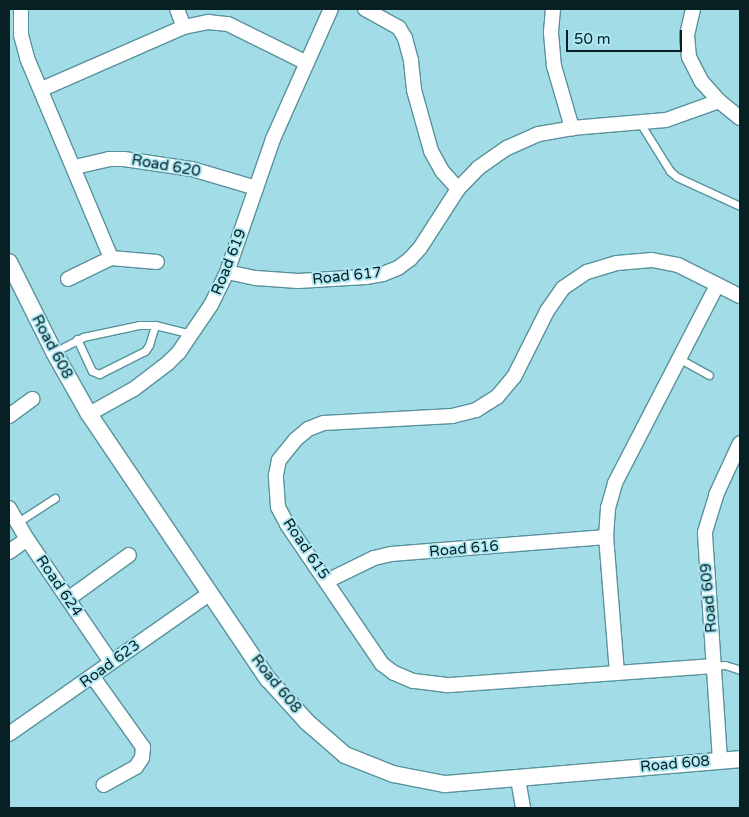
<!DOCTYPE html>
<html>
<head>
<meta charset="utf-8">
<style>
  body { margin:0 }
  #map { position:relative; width:749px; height:817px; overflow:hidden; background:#a1dce7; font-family:"Varela Round",sans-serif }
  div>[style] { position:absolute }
  .roads { filter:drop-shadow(1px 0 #59929c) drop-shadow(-1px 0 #59929c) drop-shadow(0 1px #59929c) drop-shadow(0 -1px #59929c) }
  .service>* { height:7px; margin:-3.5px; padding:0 3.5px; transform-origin:3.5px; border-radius:3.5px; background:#fff }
  .minor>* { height:14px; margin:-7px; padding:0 7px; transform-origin:7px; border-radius:7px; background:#fff }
  .tertiary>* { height:16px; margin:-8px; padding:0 8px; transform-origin:8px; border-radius:8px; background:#fff }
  span { translate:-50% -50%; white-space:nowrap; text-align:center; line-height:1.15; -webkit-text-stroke:4px #aee9f4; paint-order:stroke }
  .street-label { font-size:15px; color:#072024 }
  .frame { position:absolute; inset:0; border:10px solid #072024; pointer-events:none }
  .scale { position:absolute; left:566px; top:30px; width:116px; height:22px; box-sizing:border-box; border:2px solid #072024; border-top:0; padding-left:6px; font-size:15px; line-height:18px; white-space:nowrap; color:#072024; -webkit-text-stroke:4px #aee9f4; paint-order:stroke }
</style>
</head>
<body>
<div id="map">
  <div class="roads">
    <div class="service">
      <i style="left:640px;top:123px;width:57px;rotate:58deg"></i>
      <i style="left:670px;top:171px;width:9px;rotate:41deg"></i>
      <i style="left:677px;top:177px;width:69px;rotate:24.7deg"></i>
      <i style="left:77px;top:339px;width:35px;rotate:65deg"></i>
      <i style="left:92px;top:371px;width:8px;rotate:23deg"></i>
      <i style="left:99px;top:374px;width:51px;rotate:-26.6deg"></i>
      <i style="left:145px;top:351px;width:7px;rotate:-56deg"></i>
      <i style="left:149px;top:345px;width:21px;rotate:-73deg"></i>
      <i style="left:54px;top:352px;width:33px;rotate:-27deg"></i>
      <i style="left:83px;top:337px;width:57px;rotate:-12.1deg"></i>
      <i style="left:139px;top:325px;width:16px"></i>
      <i style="left:155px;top:325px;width:37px;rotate:14deg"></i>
      <i style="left:680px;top:359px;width:33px;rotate:29deg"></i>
      <i style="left:18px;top:522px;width:44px;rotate:-33deg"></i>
      <i style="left:714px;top:666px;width:11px;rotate:-5deg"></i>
      <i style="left:725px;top:665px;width:16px;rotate:18deg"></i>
    </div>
    <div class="minor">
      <i style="left:21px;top:9px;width:26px;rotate:90deg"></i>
      <i style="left:21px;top:35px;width:24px;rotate:75deg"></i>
      <i style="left:27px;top:58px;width:217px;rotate:67.2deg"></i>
      <i style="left:177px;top:9px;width:19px;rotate:69deg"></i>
      <i style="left:365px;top:9px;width:39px;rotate:29deg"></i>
      <i style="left:399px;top:28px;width:12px;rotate:59deg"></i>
      <i style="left:405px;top:38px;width:24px;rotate:75deg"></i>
      <i style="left:411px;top:61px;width:29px;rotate:84deg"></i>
      <i style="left:414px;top:90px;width:63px;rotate:74.4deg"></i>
      <i style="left:431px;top:151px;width:23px;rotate:61deg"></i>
      <i style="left:442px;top:171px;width:24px;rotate:48deg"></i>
      <i style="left:553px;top:9px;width:24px;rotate:95deg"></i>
      <i style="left:551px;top:33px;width:33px;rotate:85deg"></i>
      <i style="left:554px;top:66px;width:65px;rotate:73.8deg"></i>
      <i style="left:693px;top:9px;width:27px;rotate:103deg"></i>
      <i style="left:687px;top:35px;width:22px;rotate:85deg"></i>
      <i style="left:689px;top:57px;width:28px;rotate:63deg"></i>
      <i style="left:702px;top:82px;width:25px;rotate:48deg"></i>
      <i style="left:719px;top:101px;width:27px;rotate:39deg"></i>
      <i style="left:42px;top:89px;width:155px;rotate:-23.6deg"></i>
      <i style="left:184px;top:27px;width:25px;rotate:-12deg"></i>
      <i style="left:208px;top:22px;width:20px;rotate:6deg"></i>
      <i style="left:228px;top:24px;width:86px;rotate:26.3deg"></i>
      <i style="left:75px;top:167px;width:35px;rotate:-13deg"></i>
      <i style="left:109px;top:159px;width:15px"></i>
      <i style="left:124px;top:159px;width:69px;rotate:8.4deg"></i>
      <i style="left:192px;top:169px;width:67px;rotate:16.5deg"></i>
      <i style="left:227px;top:272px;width:30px;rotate:12deg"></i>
      <i style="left:256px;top:278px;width:42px;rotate:4.1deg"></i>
      <i style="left:298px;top:281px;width:68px;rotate:-3.4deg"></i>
      <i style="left:366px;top:277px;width:17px;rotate:-10deg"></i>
      <i style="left:383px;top:274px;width:16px;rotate:-22deg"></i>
      <i style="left:398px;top:268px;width:15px;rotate:-37deg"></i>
      <i style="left:410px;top:259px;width:15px;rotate:-48deg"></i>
      <i style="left:420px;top:248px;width:70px;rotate:-57.2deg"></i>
      <i style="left:458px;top:189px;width:29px;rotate:-46deg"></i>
      <i style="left:478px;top:168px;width:35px;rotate:-35deg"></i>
      <i style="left:507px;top:148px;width:35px;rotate:-24deg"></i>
      <i style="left:539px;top:134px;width:34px;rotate:-10deg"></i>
      <i style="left:572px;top:128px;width:94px;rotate:-4.9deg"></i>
      <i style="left:666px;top:120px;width:56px;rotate:-19.7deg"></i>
      <i style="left:68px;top:279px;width:48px;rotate:-26deg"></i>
      <i style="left:111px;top:258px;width:46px;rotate:5deg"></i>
      <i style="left:89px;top:414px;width:51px;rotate:-29.1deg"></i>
      <i style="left:134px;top:389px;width:43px;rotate:-37.4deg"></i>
      <i style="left:168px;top:363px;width:16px;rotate:-45deg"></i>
      <i style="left:179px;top:352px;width:57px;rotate:-55.8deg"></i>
      <i style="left:211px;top:305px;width:37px;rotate:-64deg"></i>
      <i style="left:227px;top:272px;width:141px;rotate:-70.9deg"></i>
      <i style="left:273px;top:139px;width:142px;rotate:-66deg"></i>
      <i style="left:9px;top:416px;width:29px;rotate:-36deg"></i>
      <i style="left:9px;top:508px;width:36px;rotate:60deg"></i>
      <i style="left:27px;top:539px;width:149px;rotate:55.7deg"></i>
      <i style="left:9px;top:552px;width:22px;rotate:-36deg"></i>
      <i style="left:327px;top:581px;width:52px;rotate:-26.1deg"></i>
      <i style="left:374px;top:558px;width:17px;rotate:-13deg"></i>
      <i style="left:391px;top:554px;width:216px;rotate:-4.5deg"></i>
      <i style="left:68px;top:599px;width:75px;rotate:-35.8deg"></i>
      <i style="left:714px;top:666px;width:268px;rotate:175.9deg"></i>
      <i style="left:447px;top:685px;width:34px;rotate:-173deg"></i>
      <i style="left:413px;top:681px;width:21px;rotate:-157deg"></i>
      <i style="left:394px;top:673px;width:15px;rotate:-143deg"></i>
      <i style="left:382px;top:664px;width:169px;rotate:-124.2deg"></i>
      <i style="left:287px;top:524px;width:19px;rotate:-118deg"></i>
      <i style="left:278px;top:507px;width:32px;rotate:-94deg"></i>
      <i style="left:276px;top:475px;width:15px;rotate:-79deg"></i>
      <i style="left:279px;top:460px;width:26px;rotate:-51deg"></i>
      <i style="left:295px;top:440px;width:17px;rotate:-40deg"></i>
      <i style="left:308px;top:429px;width:17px;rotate:-21deg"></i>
      <i style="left:324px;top:423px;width:128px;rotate:-3.1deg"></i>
      <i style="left:452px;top:416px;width:25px;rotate:-14deg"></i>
      <i style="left:476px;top:410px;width:25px;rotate:-32deg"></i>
      <i style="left:497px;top:397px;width:26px;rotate:-50deg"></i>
      <i style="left:514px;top:377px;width:74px;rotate:-63.4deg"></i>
      <i style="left:547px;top:311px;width:28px;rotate:-55deg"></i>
      <i style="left:563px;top:288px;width:29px;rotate:-34deg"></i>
      <i style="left:587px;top:272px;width:31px;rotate:-17deg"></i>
      <i style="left:617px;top:263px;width:35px;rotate:-5deg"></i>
      <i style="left:652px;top:260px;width:26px;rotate:11deg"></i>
      <i style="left:678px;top:265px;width:69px;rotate:26.6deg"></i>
      <i style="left:617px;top:673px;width:136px;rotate:-94.6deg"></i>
      <i style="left:606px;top:537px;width:29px;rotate:-86deg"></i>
      <i style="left:608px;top:508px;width:26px;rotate:-74deg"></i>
      <i style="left:615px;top:483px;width:223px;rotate:-62.7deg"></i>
      <i style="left:93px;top:677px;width:86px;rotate:54.5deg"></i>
      <i style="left:143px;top:747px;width:11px;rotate:95deg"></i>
      <i style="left:142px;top:758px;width:11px;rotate:124deg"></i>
      <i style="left:136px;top:767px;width:37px;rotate:151deg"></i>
      <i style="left:9px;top:734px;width:246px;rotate:-35deg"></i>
      <i style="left:720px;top:760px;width:228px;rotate:-93.8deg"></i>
      <i style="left:705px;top:532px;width:39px;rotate:-73deg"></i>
      <i style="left:716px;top:495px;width:57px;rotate:-65.2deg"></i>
      <i style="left:518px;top:779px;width:29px;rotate:80deg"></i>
    </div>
    <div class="tertiary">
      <i style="left:9px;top:262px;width:101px;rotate:63.4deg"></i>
      <i style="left:54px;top:352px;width:71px;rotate:60.6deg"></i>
      <i style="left:89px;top:414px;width:320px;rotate:56deg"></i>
      <i style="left:268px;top:679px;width:58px;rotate:47.8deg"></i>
      <i style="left:307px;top:722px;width:50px;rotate:41deg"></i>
      <i style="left:345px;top:755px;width:52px;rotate:21.6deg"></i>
      <i style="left:393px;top:774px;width:53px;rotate:10.9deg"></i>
      <i style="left:445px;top:784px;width:296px;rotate:-4.8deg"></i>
    </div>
  </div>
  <div class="street-label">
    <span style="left:166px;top:166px;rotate:10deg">Road 620</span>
    <span style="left:229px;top:262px;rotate:-68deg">Road 619</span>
    <span style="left:347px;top:276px;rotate:-6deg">Road 617</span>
    <span style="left:52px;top:347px;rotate:62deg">Road 608</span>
    <span style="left:306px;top:549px;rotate:56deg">Road 615</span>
    <span style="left:464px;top:549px;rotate:-5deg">Road 616</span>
    <span style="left:59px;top:586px;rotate:56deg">Road 624</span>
    <span style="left:709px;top:598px;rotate:-95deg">Road 609</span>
    <span style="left:110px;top:664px;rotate:-36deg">Road 623</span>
    <span style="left:276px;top:684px;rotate:51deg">Road 608</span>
    <span style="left:675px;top:764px;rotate:-5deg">Road 608</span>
  </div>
  <div class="frame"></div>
  <div class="scale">50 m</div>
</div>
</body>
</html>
